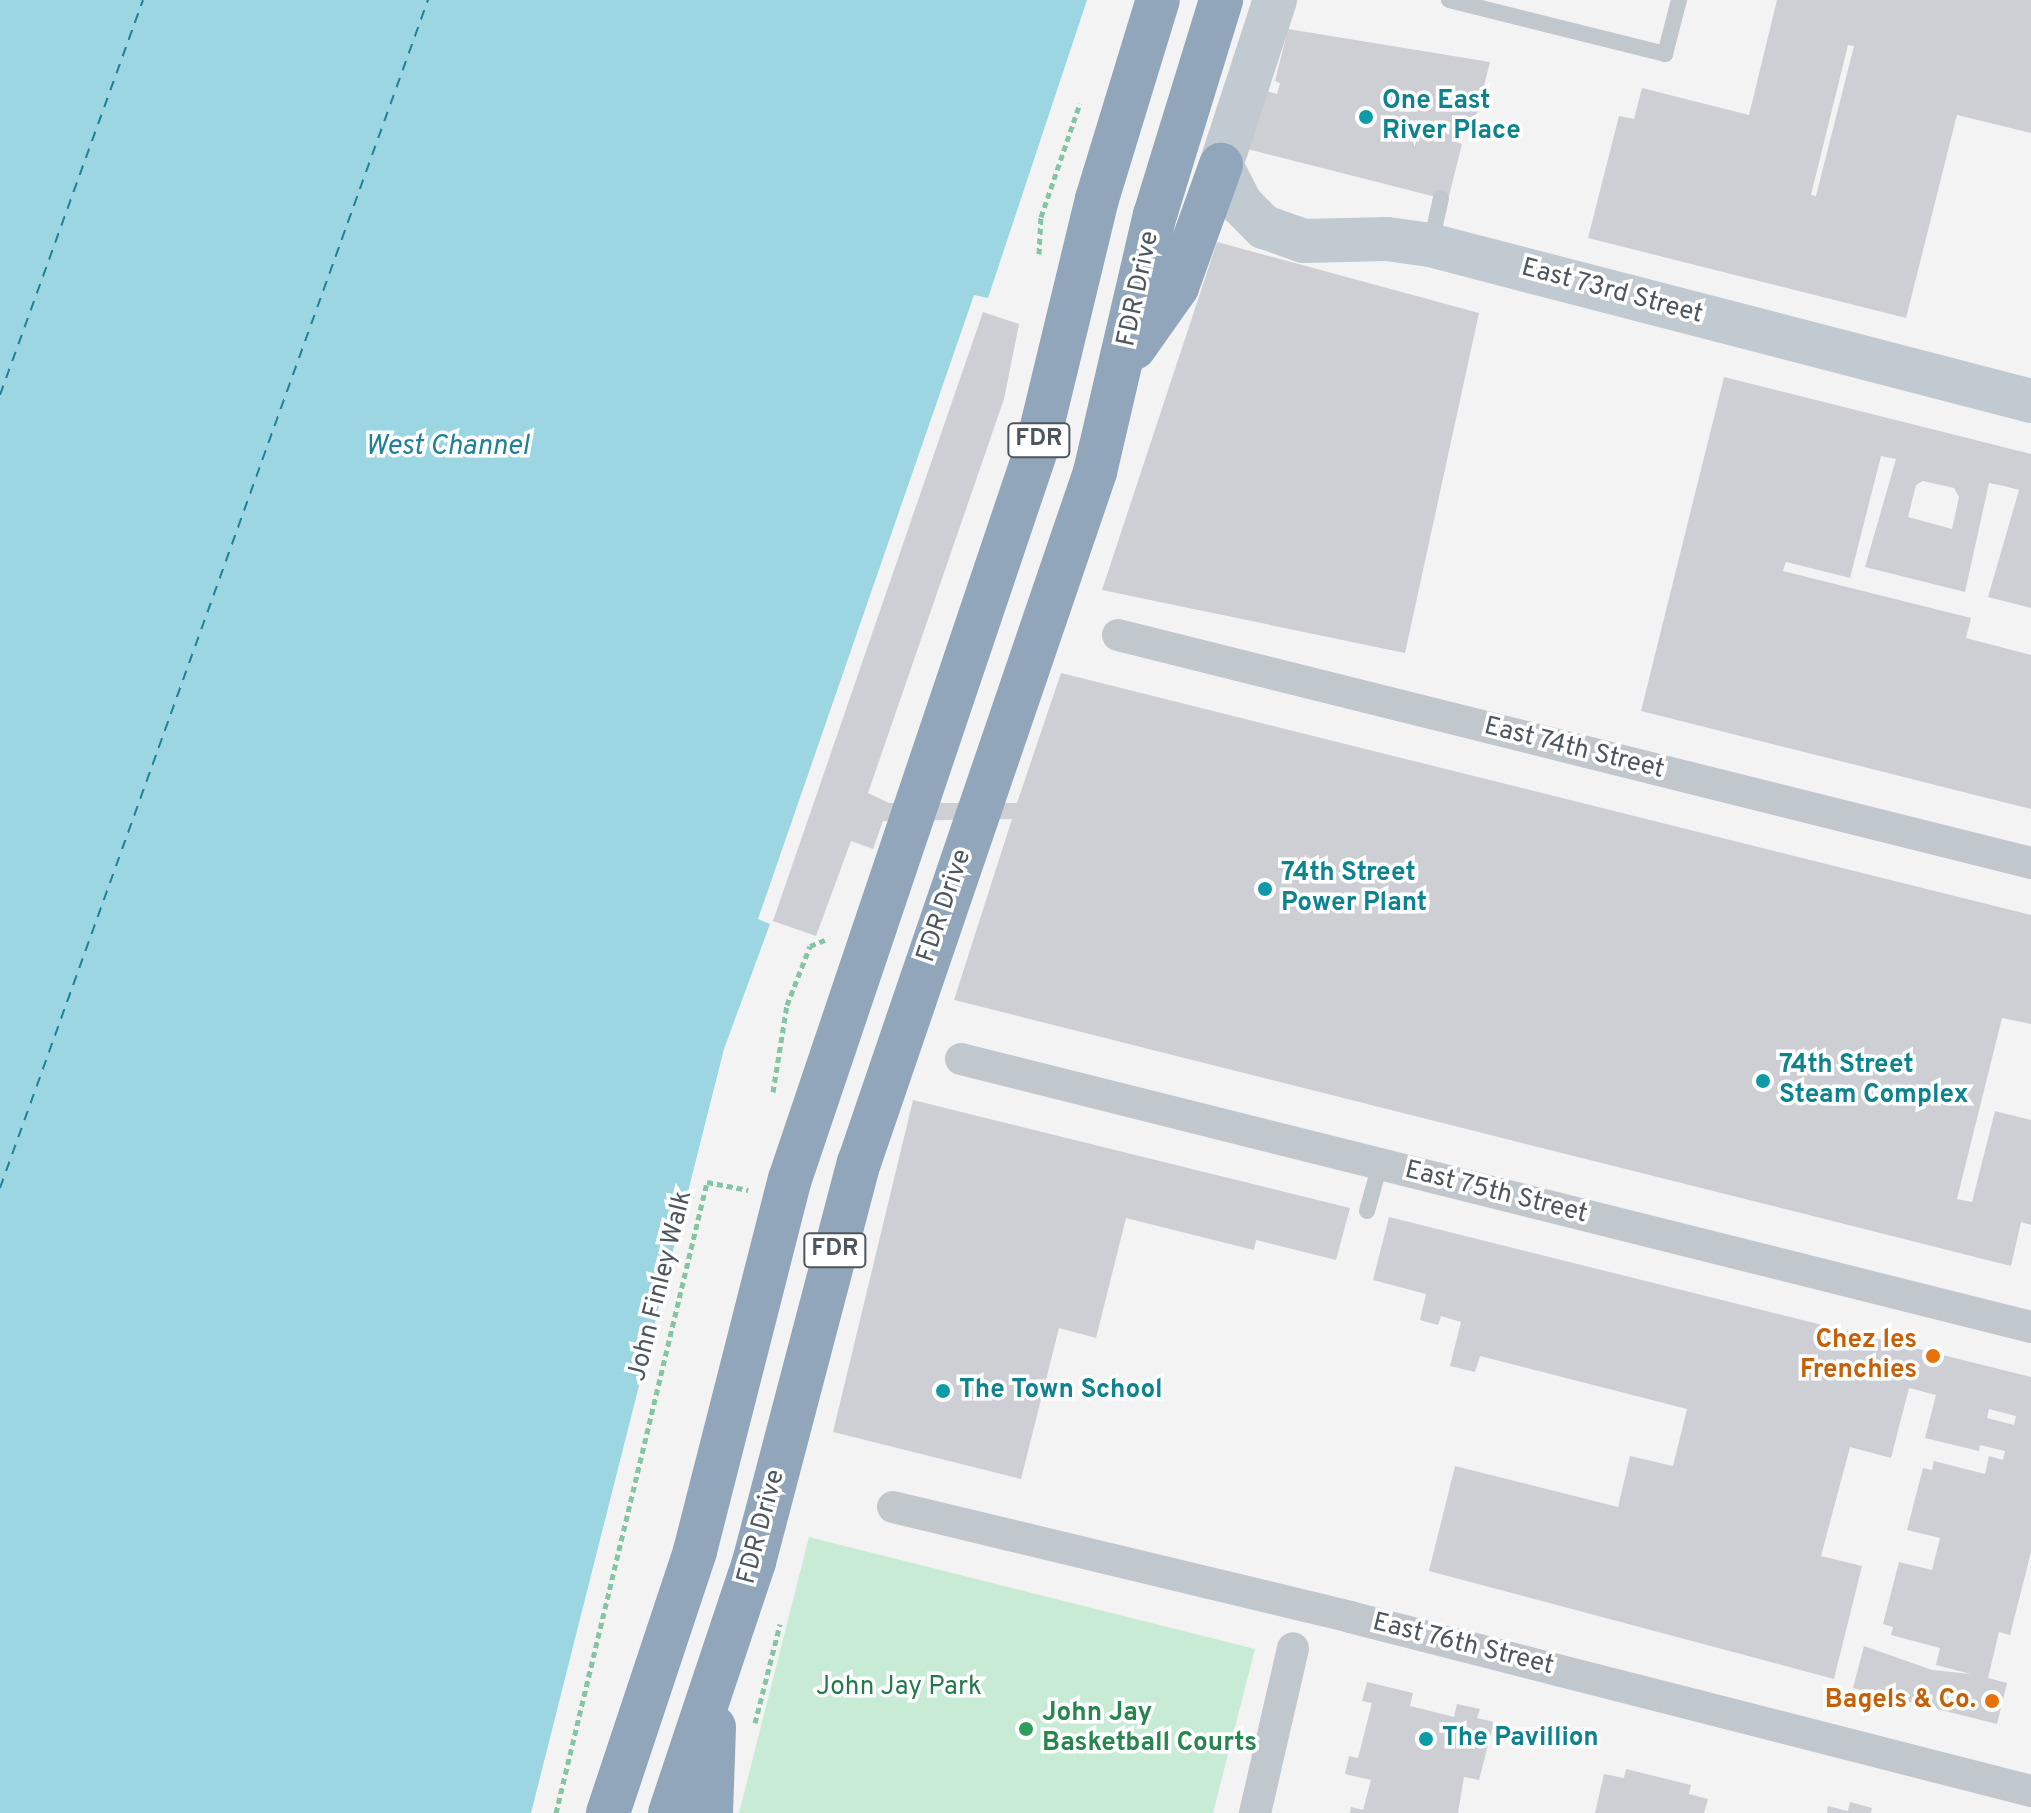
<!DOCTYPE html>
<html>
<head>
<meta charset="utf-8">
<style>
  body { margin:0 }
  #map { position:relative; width:2031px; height:1813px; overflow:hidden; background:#f4f3f3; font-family:Overpass,sans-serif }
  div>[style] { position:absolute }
  .green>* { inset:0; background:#c8ebd5 }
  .water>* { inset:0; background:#9bd6e2 }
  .ferry>* { height:2px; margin-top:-1px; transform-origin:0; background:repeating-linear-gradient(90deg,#1e8197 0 10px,transparent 0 18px) }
  .building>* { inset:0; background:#cdcfd4 }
  .path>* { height:5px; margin-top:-2.5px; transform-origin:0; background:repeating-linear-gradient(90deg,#84c5a3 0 6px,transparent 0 10px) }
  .lane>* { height:16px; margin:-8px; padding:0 8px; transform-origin:8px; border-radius:8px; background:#c0c7cd }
  .street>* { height:32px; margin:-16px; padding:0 16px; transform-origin:16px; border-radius:16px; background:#c0c7cd }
  .secondary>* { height:44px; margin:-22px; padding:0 22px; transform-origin:22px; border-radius:22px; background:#c1c9d1 }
  .highway>* { height:44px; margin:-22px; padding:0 22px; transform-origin:22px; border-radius:22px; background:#91a6ba }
  .dots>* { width:22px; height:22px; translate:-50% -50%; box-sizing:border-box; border:4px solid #fff; border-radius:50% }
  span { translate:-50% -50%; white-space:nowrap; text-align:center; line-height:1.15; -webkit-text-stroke:7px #fff; paint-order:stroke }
  .shield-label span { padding:2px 6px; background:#fff; border:2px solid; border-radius:6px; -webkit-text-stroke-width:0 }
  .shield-label { font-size:24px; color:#4c565e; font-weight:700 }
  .culture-label { font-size:26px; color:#0d838f; font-weight:700 }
  .left { translate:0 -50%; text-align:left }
  .street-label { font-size:26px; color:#4c565e }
  .food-label { font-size:26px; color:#c56008; font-weight:700 }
  .right { translate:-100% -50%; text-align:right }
  .park-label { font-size:26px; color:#24784c }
  .leisure-label { font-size:26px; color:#27864d; font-weight:700 }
  .water-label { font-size:28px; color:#1e8197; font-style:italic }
</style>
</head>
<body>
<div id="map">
  <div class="green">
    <i style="clip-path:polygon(809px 1537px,1255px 1649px,1213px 1813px,739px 1813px)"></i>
  </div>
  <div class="water">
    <i style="clip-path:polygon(0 0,1087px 0,988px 298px,974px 295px,758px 919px,770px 924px,724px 1049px,531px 1813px,0 1813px)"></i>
  </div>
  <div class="ferry">
    <i style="left:0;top:395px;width:420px;rotate:-70.1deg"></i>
    <i style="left:0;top:1188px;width:1263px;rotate:-70.19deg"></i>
  </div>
  <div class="building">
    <i style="clip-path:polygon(evenodd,1777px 0,2031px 0,2031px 133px,1957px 115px,1906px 318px,1588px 238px,1619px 116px,1634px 119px,1642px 88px,1749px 115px,1777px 0,1848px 45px,1854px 46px,1816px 196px,1811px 195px,1848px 45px)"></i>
    <i style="clip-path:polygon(1288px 29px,1490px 62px,1473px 129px,1460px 126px,1456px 142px,1462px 144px,1448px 200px,1247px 149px,1267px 91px,1277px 94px,1280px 83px,1275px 81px)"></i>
    <i style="clip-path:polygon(1217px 242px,1479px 313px,1405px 653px,1102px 590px)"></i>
    <i style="clip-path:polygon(983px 312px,1019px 324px,1004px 399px,868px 793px,889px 803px,1017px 803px,1061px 673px,2031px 915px,2031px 1024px,2002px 1018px,1957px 1199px,1972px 1202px,1995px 1111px,2031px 1120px,2031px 1225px,2021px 1222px,2011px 1266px,954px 1000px,1012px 819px,883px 821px,873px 849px,851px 841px,816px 936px,773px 921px)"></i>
    <i style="clip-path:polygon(evenodd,1724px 377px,2031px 454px,2031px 608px,1988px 597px,2019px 490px,2004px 486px,1989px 483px,1965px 592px,1865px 567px,1896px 459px,1881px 456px,1850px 578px,1786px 562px,1783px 571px,1971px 618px,1966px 638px,2031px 655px,2031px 809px,1641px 711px,1724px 377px,1923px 481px,1954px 488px,1959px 497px,1952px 529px,1908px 517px,1916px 485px,1923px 481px)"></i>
    <i style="clip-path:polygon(913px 1100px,1350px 1208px,1336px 1260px,1256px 1240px,1254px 1250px,1126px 1218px,1096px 1338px,1059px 1328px,1021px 1479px,833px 1432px)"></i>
    <i style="clip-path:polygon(evenodd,1389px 1217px,2031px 1377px,2031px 1552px,2010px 1635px,1999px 1632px,1988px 1678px,2007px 1683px,1997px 1724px,1853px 1688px,1864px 1646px,1932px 1670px,1971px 1674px,1936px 1665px,1940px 1648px,1891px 1635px,1893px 1627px,1883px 1624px,1899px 1562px,1932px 1570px,1940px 1538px,1907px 1530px,1923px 1468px,1932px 1470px,1934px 1461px,1985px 1474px,1989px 1456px,2003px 1460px,2005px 1451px,1980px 1445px,1979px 1451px,1925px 1438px,1936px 1395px,1909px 1388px,1891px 1458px,1850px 1447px,1821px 1556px,1862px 1566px,1834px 1679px,1429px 1571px,1455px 1466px,1618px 1507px,1630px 1456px,1673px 1466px,1687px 1409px,1480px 1356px,1475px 1372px,1450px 1366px,1461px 1322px,1441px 1316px,1438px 1325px,1420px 1320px,1426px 1294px,1373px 1280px,1389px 1217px,1989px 1409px,2016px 1416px,2014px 1425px,1987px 1418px,1989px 1409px)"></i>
    <i style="clip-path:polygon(1367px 1682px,1413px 1693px,1410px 1706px,1454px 1717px,1457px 1704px,1480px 1709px,1477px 1718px,1494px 1722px,1479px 1780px,1464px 1777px,1458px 1813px,1350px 1813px,1351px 1807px,1363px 1810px,1371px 1780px,1345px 1774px,1349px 1756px,1358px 1758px,1372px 1703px,1362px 1701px)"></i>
    <i style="clip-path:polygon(1626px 1769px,1691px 1785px,1689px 1794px,1708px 1799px,1704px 1813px,1595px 1813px,1604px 1774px,1624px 1778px)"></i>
    <i style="clip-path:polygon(1850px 1802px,1872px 1808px,1871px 1813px,1827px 1813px,1828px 1806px,1848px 1811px)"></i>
  </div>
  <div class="path">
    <i style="left:1039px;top:254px;width:37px;rotate:-87deg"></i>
    <i style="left:1041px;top:217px;width:120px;rotate:-71.1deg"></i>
    <i style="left:773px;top:1092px;width:88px;rotate:-80.9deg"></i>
    <i style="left:787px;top:1005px;width:63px;rotate:-68.7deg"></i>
    <i style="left:810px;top:946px;width:18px;rotate:-22deg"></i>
    <i style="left:755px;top:1723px;width:102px;rotate:-75.8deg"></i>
    <i style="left:556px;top:1813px;width:649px;rotate:-76.54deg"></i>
    <i style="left:707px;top:1182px;width:42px;rotate:11deg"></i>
  </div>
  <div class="lane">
    <i style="left:1449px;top:0;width:223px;rotate:14deg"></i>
    <i style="left:1665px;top:54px;width:56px;rotate:-75.5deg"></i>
    <i style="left:1431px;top:243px;width:46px;rotate:-77.5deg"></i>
    <i style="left:1367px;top:1211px;width:49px;rotate:-74.5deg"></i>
  </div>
  <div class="street">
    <i style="left:1118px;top:635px;width:941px;rotate:14.02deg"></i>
    <i style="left:961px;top:1059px;width:1103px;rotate:14.06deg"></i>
    <i style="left:893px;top:1507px;width:470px;rotate:13.5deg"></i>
    <i style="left:1350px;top:1617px;width:703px;rotate:14.33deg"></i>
    <i style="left:1255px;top:1813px;width:169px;rotate:-77deg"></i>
  </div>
  <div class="secondary">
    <i style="left:1275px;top:0;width:174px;rotate:108.1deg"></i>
    <i style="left:1221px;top:165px;width:44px;rotate:62.9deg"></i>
    <i style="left:1241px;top:204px;width:33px;rotate:45deg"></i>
    <i style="left:1264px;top:227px;width:42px;rotate:19.3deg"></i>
    <i style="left:1304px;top:241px;width:83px;rotate:-1.4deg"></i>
    <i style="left:1387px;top:239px;width:43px;rotate:7.9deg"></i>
    <i style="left:1430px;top:245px;width:621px;rotate:14.55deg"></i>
  </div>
  <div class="highway">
    <i style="left:1134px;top:348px;width:75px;rotate:-54.8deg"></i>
    <i style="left:1177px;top:287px;width:130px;rotate:-70.2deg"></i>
    <i style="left:608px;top:1813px;width:276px;rotate:-71.6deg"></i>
    <i style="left:695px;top:1551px;width:384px;rotate:-75.7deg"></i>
    <i style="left:790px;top:1179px;width:773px;rotate:-71.35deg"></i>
    <i style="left:1037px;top:447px;width:255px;rotate:-76.4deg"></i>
    <i style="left:1097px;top:199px;width:208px;rotate:-73deg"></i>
    <i style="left:670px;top:1813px;width:265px;rotate:-71.5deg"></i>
    <i style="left:754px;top:1562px;width:413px;rotate:-75.3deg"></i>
    <i style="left:859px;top:1163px;width:730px;rotate:-71.14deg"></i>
    <i style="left:1095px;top:472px;width:264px;rotate:-76.9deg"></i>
    <i style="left:1155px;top:215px;width:225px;rotate:-72.9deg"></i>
    <i style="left:711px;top:1813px;width:86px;rotate:-88deg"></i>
  </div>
  <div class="dots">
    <i style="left:1366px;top:117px;background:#0f9aa8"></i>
    <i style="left:1265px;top:889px;background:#0f9aa8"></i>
    <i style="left:1763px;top:1081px;background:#0f9aa8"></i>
    <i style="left:1933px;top:1356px;background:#e8710a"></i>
    <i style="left:943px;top:1391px;background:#0f9aa8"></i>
    <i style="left:1992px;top:1701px;background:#e8710a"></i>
    <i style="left:1026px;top:1729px;background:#2e9e5b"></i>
    <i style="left:1426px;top:1739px;background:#0f9aa8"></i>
  </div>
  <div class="shield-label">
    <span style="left:1039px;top:440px">FDR</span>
    <span style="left:835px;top:1250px">FDR</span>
  </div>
  <div class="culture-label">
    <span class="left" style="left:1382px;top:117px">One East<br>River Place</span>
    <span class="left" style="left:1281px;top:889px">74th Street<br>Power Plant</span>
    <span class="left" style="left:1779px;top:1081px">74th Street<br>Steam Complex</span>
    <span class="left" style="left:959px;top:1391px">The Town School</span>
    <span class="left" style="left:1442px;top:1739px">The Pavillion</span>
  </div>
  <div class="street-label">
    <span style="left:1139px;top:289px;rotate:-78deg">FDR Drive</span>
    <span style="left:1612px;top:292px;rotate:15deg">East 73rd Street</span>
    <span style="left:1574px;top:749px;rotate:14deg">East 74th Street</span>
    <span style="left:945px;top:906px;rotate:-71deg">FDR Drive</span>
    <span style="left:1496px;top:1193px;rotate:14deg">East 75th Street</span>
    <span style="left:661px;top:1286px;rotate:-76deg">John Finley Walk</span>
    <span style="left:762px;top:1527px;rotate:-75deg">FDR Drive</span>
    <span style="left:1463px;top:1645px;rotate:14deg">East 76th Street</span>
  </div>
  <div class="food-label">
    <span class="right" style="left:1917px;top:1356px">Chez les<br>Frenchies</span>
    <span class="right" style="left:1976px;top:1701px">Bagels &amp; Co.</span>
  </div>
  <div class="park-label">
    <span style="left:899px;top:1688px">John Jay Park</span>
  </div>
  <div class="leisure-label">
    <span class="left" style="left:1042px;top:1729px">John Jay<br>Basketball Courts</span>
  </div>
  <div class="water-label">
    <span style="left:447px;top:447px">West Channel</span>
  </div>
</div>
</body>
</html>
